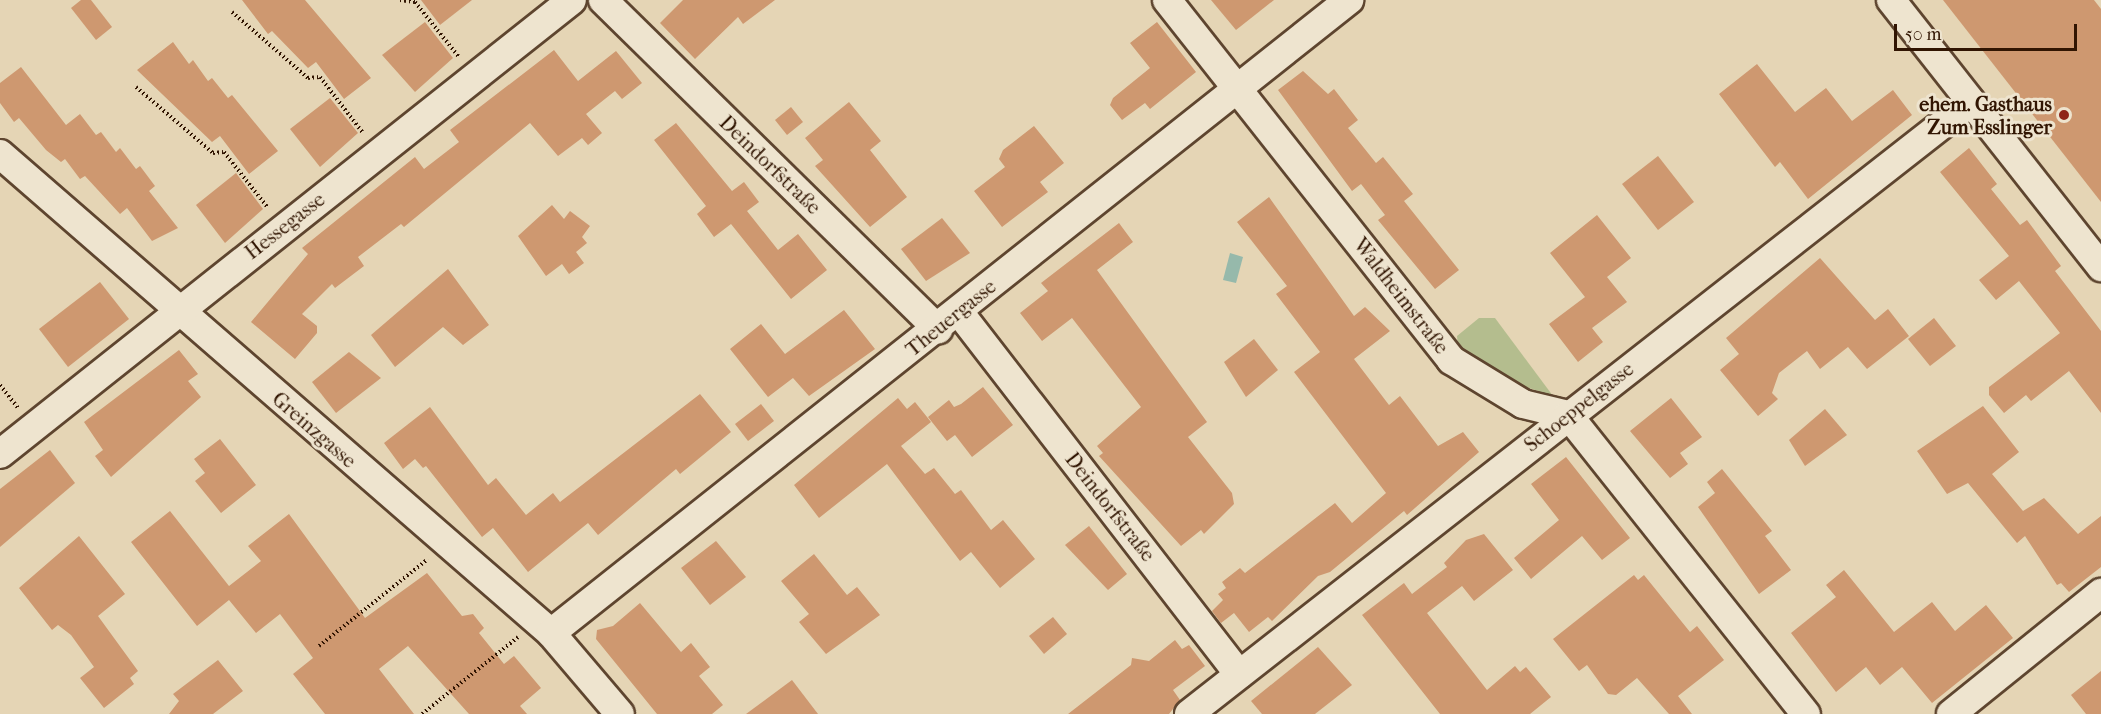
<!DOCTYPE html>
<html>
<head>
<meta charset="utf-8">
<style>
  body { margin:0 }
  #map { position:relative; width:2101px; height:714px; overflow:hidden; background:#e5d5b5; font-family:"IM FELL French Canon",serif }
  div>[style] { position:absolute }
  .green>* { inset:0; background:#b4bd8e }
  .water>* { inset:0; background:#96b9ab }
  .building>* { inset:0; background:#ce9870 }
  .path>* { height:4px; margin-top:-2px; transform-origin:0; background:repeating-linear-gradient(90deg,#311502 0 1.5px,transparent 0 4.5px) }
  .roads { filter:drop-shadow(2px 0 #5e452f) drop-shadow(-2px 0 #5e452f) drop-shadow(0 2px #5e452f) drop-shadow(0 -2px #5e452f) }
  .street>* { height:28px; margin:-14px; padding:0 14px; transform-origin:14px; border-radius:14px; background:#eee4cf }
  .dots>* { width:16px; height:16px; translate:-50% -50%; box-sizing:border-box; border:3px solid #eee4cf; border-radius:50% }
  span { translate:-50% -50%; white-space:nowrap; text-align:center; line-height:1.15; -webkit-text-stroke:6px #eee4cf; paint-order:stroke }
  .poi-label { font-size:20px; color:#311502; font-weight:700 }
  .right { translate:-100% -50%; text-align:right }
  .street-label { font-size:20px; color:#311502 }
  .scale { position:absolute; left:1894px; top:24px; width:183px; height:27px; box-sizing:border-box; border:3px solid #311502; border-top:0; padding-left:8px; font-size:18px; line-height:21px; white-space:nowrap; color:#311502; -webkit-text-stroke:4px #eee4cf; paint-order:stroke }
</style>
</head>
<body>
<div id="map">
  <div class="green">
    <i style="clip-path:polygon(1479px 318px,1495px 318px,1553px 396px,1511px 382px,1458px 346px,1457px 336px)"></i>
  </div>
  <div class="water">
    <i style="clip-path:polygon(1230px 253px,1243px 257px,1236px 283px,1223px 280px)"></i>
  </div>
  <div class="building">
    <i style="clip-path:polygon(81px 0,91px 0,112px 27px,96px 40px,71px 8px)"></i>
    <i style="clip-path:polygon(242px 0,305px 0,371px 78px,344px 99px,316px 62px,308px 68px,272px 31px,268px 34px)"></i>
    <i style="clip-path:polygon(421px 0,472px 0,440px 25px)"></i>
    <i style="clip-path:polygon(683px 0,775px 0,743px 24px,738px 17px,695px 59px,660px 23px)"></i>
    <i style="clip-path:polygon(1211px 0,1274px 0,1236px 30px)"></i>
    <i style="clip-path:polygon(1943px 0,2094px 0,2101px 9px,2101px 202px)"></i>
    <i style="clip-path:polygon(425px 22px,453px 58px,415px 92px,382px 55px)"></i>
    <i style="clip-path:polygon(1157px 22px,1196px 72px,1150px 109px,1145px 103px,1122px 120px,1110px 105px,1113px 98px,1150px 68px,1130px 43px)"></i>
    <i style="clip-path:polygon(173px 42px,189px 64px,193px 60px,208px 81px,212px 78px,228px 98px,232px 95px,278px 151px,249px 174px,220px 136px,212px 142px,137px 70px)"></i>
    <i style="clip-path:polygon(554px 50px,578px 81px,616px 51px,642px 83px,622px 99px,615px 91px,586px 114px,602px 133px,588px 145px,582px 138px,558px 156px,530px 123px,404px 227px,401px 224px,358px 257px,364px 266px,335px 288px,332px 284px,302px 314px,317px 326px,317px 333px,295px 359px,251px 322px,308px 254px,302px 248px,415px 157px,424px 169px,459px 142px,450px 130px)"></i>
    <i style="clip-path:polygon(1757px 64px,1795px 112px,1826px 88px,1852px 121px,1893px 90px,1912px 115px,1808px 199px,1780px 162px,1775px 167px,1719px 94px)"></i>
    <i style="clip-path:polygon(21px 67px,66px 125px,80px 114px,96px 135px,101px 132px,116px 152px,120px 148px,136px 169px,140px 166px,155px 186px,149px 191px,178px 228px,152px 241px,127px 208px,120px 214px,85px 176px,80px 179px,65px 159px,61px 162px,46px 150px,19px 118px,14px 122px,0 103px,0 83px)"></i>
    <i style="clip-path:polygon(1303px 71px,1328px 94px,1334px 89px,1358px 120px,1348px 128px,1376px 163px,1383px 157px,1413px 194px,1404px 201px,1459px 270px,1435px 289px,1378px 220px,1385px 215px,1361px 184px,1352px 191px,1278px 90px)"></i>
    <i style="clip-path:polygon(330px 98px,358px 133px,320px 167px,290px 129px)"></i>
    <i style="clip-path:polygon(849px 102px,881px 141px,870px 150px,907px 197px,870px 227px,815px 166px,823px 160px,805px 138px)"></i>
    <i style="clip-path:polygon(791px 107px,803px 122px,787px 135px,775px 120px)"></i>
    <i style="clip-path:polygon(676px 123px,732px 191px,744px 182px,759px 202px,747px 211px,778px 250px,798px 234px,827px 270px,791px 299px,731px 224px,714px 237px,697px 214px,706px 206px,654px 140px)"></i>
    <i style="clip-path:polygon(1034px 126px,1064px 163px,1040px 182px,1048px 192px,1002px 227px,974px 191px,1005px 167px,999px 159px,1003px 150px)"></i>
    <i style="clip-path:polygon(1969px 148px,1997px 184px,1991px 189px,2020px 225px,2027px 220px,2061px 266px,2055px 271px,2101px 331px,2101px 413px,2069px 371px,2031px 401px,2026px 395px,2004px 413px,1989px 395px,1989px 387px,2060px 333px,2019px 281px,1996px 300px,1979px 280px,2009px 256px,1940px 172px)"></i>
    <i style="clip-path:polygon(1658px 156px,1694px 202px,1658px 230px,1622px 184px)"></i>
    <i style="clip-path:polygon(236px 173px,263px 209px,225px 243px,196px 205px)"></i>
    <i style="clip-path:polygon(1269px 197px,1354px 316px,1365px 307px,1390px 331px,1354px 359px,1389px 405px,1400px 396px,1438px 446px,1463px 432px,1479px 452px,1407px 515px,1404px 511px,1330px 572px,1318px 576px,1272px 621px,1268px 617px,1249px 632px,1234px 613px,1221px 623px,1212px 611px,1223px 600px,1218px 594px,1226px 588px,1222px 582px,1240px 568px,1245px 573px,1335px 503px,1352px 523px,1386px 493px,1294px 372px,1320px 352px,1276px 294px,1287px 286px,1237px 222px)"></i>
    <i style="clip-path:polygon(552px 205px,564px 219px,570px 211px,590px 226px,582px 237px,587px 243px,576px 252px,584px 263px,569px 274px,562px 264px,546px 276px,518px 236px)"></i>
    <i style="clip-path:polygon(1597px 215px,1631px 258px,1607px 277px,1627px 302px,1592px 328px,1603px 342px,1578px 362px,1549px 324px,1585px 297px,1550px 253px)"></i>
    <i style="clip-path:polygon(942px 218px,970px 253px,926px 281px,901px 249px)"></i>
    <i style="clip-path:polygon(1119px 223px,1133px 242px,1097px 270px,1207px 422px,1188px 437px,1232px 493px,1234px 504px,1204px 534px,1201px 530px,1181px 546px,1099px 456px,1103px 453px,1097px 446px,1141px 407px,1072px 318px,1042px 341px,1020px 313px,1048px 291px,1041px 283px)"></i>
    <i style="clip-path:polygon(1820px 258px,1875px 320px,1888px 309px,1909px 336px,1867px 369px,1848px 347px,1820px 369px,1807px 351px,1779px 373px,1772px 393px,1778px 399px,1758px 416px,1720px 370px,1739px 354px,1726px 338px)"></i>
    <i style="clip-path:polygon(448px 269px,489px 325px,463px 345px,443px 327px,395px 367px,371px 335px)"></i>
    <i style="clip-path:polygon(100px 282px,129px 319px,68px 367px,39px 329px)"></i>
    <i style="clip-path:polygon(844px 310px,875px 349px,809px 396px,793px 378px,768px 397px,730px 349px,761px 324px,785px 354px)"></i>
    <i style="clip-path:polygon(1934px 318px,1956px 346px,1930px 366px,1908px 339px)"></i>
    <i style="clip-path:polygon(1254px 339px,1278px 370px,1246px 397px,1224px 362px)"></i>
    <i style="clip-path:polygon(179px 350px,198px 374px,188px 381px,201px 397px,111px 477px,95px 456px,103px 450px,84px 422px)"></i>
    <i style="clip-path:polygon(349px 352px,381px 378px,336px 413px,312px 382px)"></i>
    <i style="clip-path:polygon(983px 387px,1013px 425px,972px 457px,955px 435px,947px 441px,928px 417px,949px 400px,954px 407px,961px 404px)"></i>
    <i style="clip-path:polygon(700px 394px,731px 432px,680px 474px,676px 469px,598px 535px,588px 523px,528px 572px,493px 528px,482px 537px,426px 466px,423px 468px,415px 459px,403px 469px,384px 443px,430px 407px,488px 485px,496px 478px,526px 515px,553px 493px,560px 502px)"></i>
    <i style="clip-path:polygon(898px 398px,907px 409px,915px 402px,931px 422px,901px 446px,925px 474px,934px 468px,955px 494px,961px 490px,991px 530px,1003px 520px,1035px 559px,1000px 588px,971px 552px,960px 561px,887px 464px,819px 518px,794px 485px)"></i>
    <i style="clip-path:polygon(1671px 398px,1702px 437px,1680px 453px,1688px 464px,1670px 478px,1630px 431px)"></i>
    <i style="clip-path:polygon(761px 404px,774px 421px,748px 441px,735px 424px)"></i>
    <i style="clip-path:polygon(1983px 406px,2019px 452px,1992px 474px,2023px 511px,2044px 498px,2078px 534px,2101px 516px,2101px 567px,2069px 592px,2061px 583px,2057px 585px,2025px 536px,2017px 543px,1968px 483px,1947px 494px,1917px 451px)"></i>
    <i style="clip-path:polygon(1825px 409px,1847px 435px,1805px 466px,1789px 440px)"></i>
    <i style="clip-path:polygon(220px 439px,256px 485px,221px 513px,195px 481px,205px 473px,194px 459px)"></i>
    <i style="clip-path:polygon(50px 450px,75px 483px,0 547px,0 489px)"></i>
    <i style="clip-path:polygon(1566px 457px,1630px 538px,1602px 560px,1582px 536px,1531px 579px,1514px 558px,1559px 520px,1531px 484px)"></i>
    <i style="clip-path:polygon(1722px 469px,1772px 531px,1765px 536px,1791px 570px,1759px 594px,1698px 507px,1715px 493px,1707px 482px)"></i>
    <i style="clip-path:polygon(170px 511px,229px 586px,261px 561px,248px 546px,289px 514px,365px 618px,427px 573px,462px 616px,473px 614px,484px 628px,479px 633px,504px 664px,514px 656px,541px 688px,520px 706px,527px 714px,469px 714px,408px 646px,379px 669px,414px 714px,325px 714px,293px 674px,313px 658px,280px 614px,256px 633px,229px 600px,197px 626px,131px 542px)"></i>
    <i style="clip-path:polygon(1089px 526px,1127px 574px,1108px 590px,1065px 545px)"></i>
    <i style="clip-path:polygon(1484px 534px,1513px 570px,1474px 601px,1462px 586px,1427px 613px,1487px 690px,1515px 666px,1520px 672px,1526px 667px,1551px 697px,1530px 714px,1440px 714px,1362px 615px,1404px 583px,1412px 594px,1447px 567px,1444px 563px,1466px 540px)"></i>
    <i style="clip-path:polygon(79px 536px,125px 594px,98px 616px,138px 671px,130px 678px,134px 684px,104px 708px,80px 678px,94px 667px,71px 635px,58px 625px,52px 630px,19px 588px)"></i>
    <i style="clip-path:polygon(716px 541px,746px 577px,710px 605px,681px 568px)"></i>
    <i style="clip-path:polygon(814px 554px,847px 595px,857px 587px,880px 615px,826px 654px,799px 622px,809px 614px,781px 581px)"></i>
    <i style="clip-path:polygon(1844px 570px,1894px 632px,1932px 602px,1955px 631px,1986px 605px,2013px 638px,1932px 703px,1902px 667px,1880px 685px,1866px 667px,1836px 692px,1791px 633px,1836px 597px,1826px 585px)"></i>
    <i style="clip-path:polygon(1634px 575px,1638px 580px,1644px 575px,1690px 632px,1697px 626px,1724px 660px,1678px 696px,1692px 714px,1669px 714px,1637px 678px,1616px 695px,1608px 694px,1587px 665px,1579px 671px,1553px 639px)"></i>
    <i style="clip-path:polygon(640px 603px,681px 652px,691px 643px,710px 667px,699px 676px,723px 705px,712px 714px,657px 714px,596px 639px,597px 630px,613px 626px)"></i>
    <i style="clip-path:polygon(1053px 617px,1067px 634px,1044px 654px,1029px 636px)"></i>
    <i style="clip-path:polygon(1175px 640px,1182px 649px,1189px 645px,1205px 666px,1173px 690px,1180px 700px,1169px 714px,1068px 714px,1131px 665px,1132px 658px,1149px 661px)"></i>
    <i style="clip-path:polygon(1318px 647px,1352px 685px,1315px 714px,1262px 714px,1251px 701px)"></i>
    <i style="clip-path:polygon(218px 660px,243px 691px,213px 714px,169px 714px,179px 701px,173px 694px)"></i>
    <i style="clip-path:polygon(2101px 671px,2101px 714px,2086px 714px,2071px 695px)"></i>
    <i style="clip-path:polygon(792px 680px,818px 714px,746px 714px)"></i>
  </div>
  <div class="path">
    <i style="left:400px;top:0;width:15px;rotate:8deg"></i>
    <i style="left:415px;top:2px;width:70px;rotate:51.3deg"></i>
    <i style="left:232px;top:12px;width:101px;rotate:41deg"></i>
    <i style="left:308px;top:78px;width:12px;rotate:-5deg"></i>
    <i style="left:320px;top:77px;width:71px;rotate:52.5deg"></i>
    <i style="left:136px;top:87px;width:101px;rotate:40.6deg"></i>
    <i style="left:213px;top:153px;width:11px;rotate:-5deg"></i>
    <i style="left:224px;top:152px;width:71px;rotate:51.8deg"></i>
    <i style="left:0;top:385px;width:29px;rotate:52deg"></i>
    <i style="left:319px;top:646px;width:139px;rotate:-38.6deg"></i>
    <i style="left:422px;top:714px;width:123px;rotate:-38.7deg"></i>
  </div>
  <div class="roads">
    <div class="street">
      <i style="left:603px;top:0;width:470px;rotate:44.5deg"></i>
      <i style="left:1167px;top:0;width:459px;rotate:51.7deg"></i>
      <i style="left:1451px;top:360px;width:84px;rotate:31.4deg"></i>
      <i style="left:1523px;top:404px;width:46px;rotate:13.7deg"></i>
      <i style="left:1568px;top:415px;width:382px;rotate:51.5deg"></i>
      <i style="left:1891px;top:0;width:340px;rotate:51.8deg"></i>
      <i style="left:0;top:154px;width:730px;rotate:41deg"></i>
      <i style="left:551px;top:633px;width:106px;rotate:49.6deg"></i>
      <i style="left:959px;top:312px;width:458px;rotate:52.3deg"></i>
      <i style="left:0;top:454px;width:730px;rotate:-38.44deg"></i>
      <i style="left:551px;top:633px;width:1019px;rotate:-38.42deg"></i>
      <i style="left:1189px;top:714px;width:993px;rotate:-38.05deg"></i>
      <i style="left:1951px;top:714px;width:193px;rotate:-38.9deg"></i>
    </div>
  </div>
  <div class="dots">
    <i style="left:2064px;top:115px;background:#8f2418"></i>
  </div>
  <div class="poi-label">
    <span class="right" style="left:2052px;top:116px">ehem. Gasthaus<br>Zum Esslinger</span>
  </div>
  <div class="street-label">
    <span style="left:770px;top:165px;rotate:44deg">Deindorfstraße</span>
    <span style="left:285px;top:226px;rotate:-38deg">Hessegasse</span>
    <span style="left:1401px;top:296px;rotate:52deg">Waldheimstraße</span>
    <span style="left:951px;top:318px;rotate:-39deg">Theuergasse</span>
    <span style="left:1579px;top:407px;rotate:-38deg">Schoeppelgasse</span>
    <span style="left:314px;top:430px;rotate:41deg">Greinzgasse</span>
    <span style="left:1110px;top:507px;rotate:52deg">Deindorfstraße</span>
  </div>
  <div class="scale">50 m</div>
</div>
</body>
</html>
